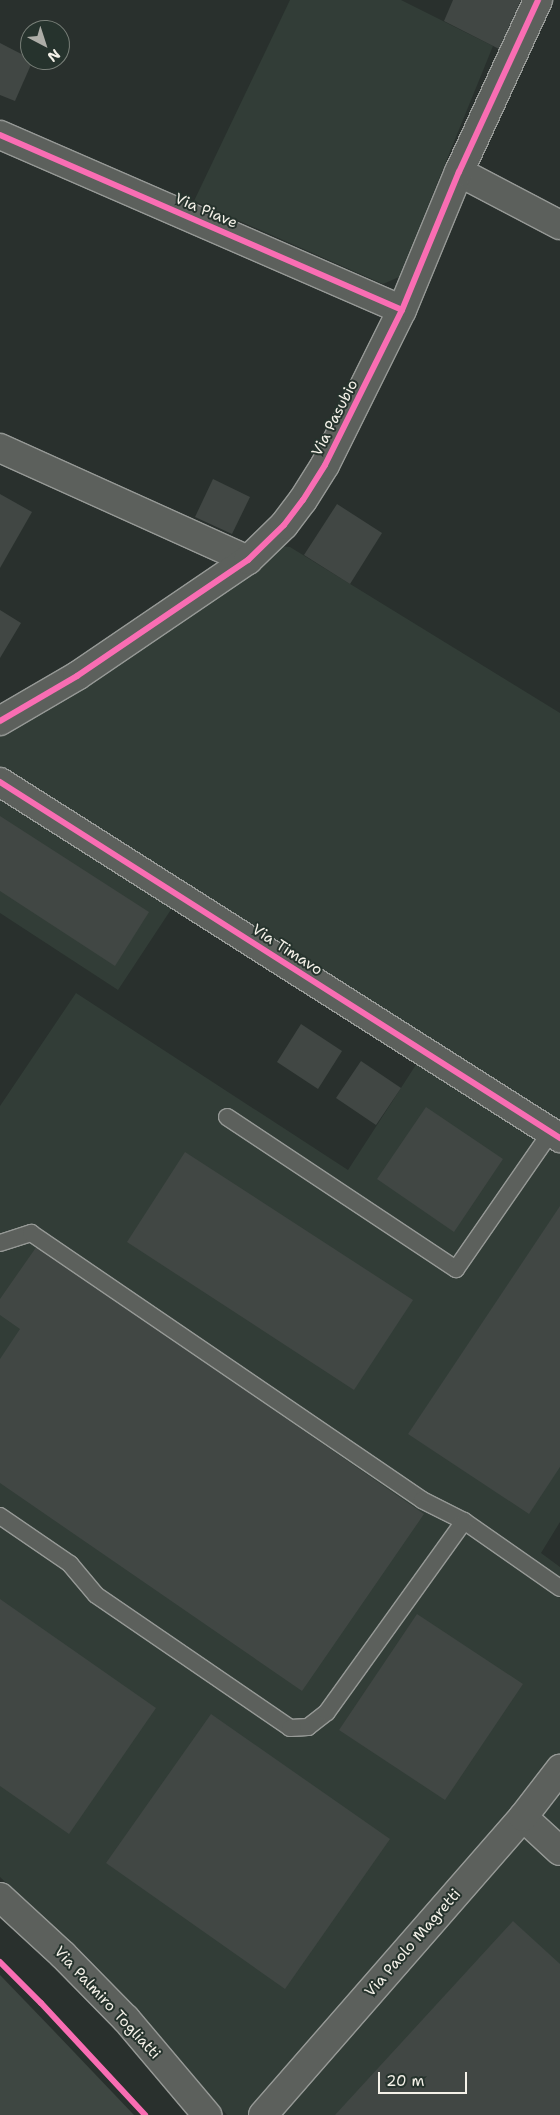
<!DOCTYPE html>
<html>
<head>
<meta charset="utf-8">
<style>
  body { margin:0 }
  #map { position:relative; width:560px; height:2115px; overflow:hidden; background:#29302d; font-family:"Shantell Sans",sans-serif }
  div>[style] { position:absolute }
  .built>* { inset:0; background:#323d37 }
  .green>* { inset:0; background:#3e4742 }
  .building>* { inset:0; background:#414744 }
  .roads { filter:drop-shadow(1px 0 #969996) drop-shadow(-1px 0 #969996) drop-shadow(0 1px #969996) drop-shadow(0 -1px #969996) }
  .service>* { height:16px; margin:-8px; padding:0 8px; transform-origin:8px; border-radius:8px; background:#5c605c }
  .minor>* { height:28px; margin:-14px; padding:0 14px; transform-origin:14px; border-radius:14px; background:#5c605c }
  .tertiary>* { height:28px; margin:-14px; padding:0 14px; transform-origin:14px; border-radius:14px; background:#5c605c }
  .cycleway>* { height:6px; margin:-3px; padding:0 3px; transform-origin:3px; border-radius:3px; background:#f96db3 }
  span { translate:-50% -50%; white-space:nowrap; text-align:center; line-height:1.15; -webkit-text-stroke:4px #26332d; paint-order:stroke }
  .street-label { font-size:15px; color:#f4f1e8 }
  .north { position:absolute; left:20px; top:20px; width:50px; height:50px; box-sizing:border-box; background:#26332d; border:1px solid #787f78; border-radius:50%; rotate:140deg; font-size:14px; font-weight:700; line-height:20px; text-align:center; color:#f4f1e8 }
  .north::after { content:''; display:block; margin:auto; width:18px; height:22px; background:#adada7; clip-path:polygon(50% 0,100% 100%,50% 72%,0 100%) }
  .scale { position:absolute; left:378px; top:2072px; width:89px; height:22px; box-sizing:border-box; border:2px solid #f4f1e8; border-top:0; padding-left:6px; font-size:15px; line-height:18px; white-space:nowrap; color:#f4f1e8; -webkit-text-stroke:4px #26332d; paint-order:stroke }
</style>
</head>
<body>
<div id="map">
  <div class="built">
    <i style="clip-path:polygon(290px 0,401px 0,493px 46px,399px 277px,383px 284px,194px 201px)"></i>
    <i style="clip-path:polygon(249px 543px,290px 547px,560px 713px,560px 1522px,541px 1553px,560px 1567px,560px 2115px,227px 2115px,131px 2007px,52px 1926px,0 1877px,0 1106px,76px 993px,348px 1170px,419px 1060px,174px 905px,118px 990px,0 913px,0 708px,72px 664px)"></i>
  </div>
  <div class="green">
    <i style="clip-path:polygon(0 1975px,53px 2030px,134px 2115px,0 2115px)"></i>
  </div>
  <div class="building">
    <i style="clip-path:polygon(453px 0,521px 0,499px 49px,444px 21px)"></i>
    <i style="clip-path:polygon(0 43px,33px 60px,15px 101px,0 95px)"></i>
    <i style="clip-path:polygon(213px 479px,250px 497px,232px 534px,195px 517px)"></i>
    <i style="clip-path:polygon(0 494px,32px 512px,0 568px)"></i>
    <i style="clip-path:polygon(337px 504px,382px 533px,350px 584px,304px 555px)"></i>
    <i style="clip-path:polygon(0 610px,21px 623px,0 658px)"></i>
    <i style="clip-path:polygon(0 816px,149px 912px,115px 966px,0 891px)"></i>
    <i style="clip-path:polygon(301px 1024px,342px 1051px,318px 1089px,277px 1062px)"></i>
    <i style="clip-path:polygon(361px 1061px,401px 1088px,376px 1125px,336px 1098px)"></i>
    <i style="clip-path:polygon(426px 1107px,503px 1159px,454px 1232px,377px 1179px)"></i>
    <i style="clip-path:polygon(185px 1152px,413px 1300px,354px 1390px,127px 1242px)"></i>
    <i style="clip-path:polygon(560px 1206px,560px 1467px,529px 1514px,408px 1434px)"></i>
    <i style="clip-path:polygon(37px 1246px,424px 1514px,302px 1691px,0 1483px,0 1359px,20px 1329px,0 1315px,0 1299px)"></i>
    <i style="clip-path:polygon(0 1599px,156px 1708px,69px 1834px,0 1786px)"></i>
    <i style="clip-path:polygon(417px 1614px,523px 1684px,445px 1800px,339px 1730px)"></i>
    <i style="clip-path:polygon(211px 1714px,390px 1839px,285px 1989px,106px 1863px)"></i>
    <i style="clip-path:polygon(513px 1921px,560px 1964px,560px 2115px,335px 2115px)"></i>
  </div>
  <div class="roads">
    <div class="service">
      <i style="left:227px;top:1117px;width:275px;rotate:33.6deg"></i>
      <i style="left:456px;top:1269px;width:167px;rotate:-55.3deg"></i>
      <i style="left:0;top:1243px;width:33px;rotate:-18deg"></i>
      <i style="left:31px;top:1233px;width:473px;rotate:34.3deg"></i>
      <i style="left:422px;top:1500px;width:47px;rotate:26.6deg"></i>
      <i style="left:464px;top:1521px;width:117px;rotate:34.9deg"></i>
      <i style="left:0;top:1516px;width:85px;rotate:34.4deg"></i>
      <i style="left:70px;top:1564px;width:40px;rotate:50deg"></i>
      <i style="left:96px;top:1595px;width:235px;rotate:34.4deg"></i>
      <i style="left:290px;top:1728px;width:18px;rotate:-3deg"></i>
      <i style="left:308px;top:1727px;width:24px;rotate:-38deg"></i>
      <i style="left:327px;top:1712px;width:235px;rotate:-54.3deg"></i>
    </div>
    <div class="minor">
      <i style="left:0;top:135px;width:438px;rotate:23.5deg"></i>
      <i style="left:459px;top:172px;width:114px;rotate:27.7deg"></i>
      <i style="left:0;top:448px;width:272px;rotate:24.3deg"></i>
      <i style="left:0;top:721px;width:89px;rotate:-30.3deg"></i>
      <i style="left:77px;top:676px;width:207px;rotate:-34.2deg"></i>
      <i style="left:248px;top:560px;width:50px;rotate:-44.2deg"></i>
      <i style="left:284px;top:525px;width:31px;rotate:-53deg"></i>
      <i style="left:303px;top:500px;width:41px;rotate:-57.8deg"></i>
      <i style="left:325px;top:465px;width:173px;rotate:-63.6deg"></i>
      <i style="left:402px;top:310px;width:149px;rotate:-67.6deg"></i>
      <i style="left:459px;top:172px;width:189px;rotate:-65.3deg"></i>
      <i style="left:0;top:782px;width:664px;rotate:32.44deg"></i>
      <i style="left:523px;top:1817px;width:50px;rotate:42.6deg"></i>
      <i style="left:263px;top:2115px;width:395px;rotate:-48.9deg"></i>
      <i style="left:523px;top:1817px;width:61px;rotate:-52.4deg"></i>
    </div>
    <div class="tertiary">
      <i style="left:0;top:1897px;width:86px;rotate:42.6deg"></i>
      <i style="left:63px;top:1955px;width:90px;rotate:45.5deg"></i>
      <i style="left:126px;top:2019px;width:126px;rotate:49.8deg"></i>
    </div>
  </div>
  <div class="cycleway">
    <i style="left:0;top:135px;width:438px;rotate:23.5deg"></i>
    <i style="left:0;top:721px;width:89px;rotate:-30.3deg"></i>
    <i style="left:77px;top:676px;width:207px;rotate:-34.2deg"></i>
    <i style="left:248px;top:560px;width:50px;rotate:-44.2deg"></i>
    <i style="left:284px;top:525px;width:31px;rotate:-53deg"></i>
    <i style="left:303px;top:500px;width:41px;rotate:-57.8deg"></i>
    <i style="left:325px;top:465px;width:173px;rotate:-63.6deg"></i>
    <i style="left:402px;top:310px;width:149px;rotate:-67.6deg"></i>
    <i style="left:459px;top:172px;width:189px;rotate:-65.3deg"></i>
    <i style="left:0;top:782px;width:664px;rotate:32.44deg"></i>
    <i style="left:0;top:1962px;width:58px;rotate:45deg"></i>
    <i style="left:41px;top:2003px;width:153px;rotate:47.1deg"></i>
  </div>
  <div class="street-label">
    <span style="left:206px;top:211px;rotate:23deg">Via Piave</span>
    <span style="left:335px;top:418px;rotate:-63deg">Via Pasubio</span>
    <span style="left:287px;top:950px;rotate:33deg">Via Timavo</span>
    <span style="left:413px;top:1943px;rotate:-49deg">Via Paolo Magretti</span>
    <span style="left:107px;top:2003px;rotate:47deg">Via Palmiro Togliatti</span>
  </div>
  <div class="north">N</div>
  <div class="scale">20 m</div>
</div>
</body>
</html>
